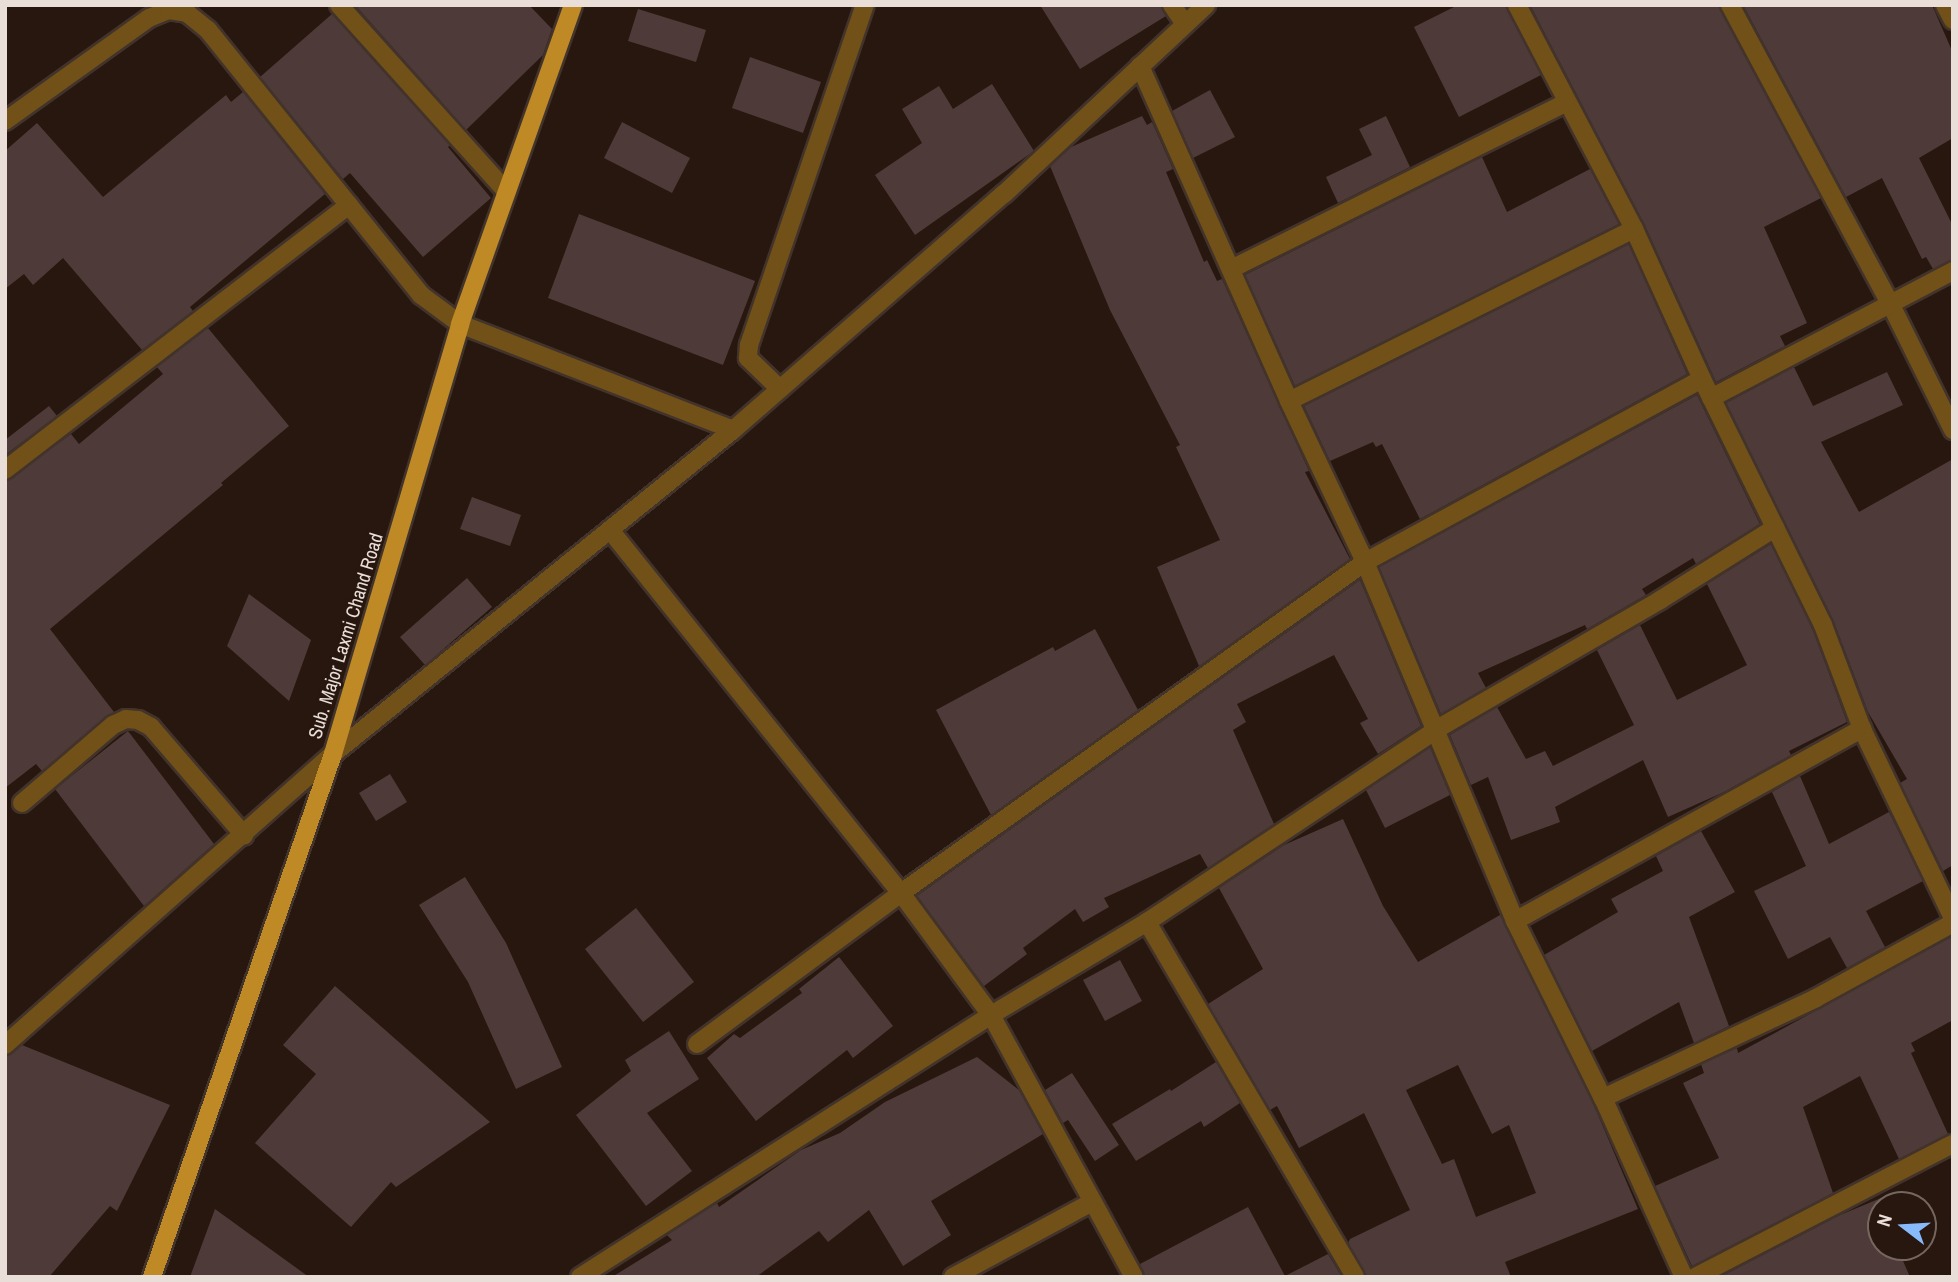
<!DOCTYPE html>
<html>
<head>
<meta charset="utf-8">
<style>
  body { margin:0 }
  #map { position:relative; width:1958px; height:1282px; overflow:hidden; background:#27170f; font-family:"Archivo Narrow",sans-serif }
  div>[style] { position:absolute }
  .building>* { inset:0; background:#4f3a3a }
  .roads { filter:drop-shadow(2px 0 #42332b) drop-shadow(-2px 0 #42332b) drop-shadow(0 2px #42332b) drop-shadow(0 -2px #42332b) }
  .minor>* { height:18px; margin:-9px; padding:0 9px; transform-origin:9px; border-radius:9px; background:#715117 }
  .major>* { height:18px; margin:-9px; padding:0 9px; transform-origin:9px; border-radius:9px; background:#bf8a26 }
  span { translate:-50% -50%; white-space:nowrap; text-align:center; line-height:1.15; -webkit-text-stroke:5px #27170f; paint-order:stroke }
  .street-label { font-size:19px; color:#eaded8 }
  .frame { position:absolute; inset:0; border:7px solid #eaded8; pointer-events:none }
  .north { position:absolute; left:1867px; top:1191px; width:70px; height:70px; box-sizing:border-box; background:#27170f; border:2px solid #75675f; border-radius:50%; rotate:287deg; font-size:19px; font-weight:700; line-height:28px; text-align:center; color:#eaded8 }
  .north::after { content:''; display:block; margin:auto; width:24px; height:32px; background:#87bbfb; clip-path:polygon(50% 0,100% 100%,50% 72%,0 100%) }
</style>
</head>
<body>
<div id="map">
  <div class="building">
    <i style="clip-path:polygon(355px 5px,529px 5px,552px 29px,543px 55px,466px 130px)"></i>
    <i style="clip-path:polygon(1040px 5px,1161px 5px,1166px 16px,1080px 69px)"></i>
    <i style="clip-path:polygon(1458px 5px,1506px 5px,1541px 75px,1459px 117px,1414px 27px)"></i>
    <i style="clip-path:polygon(1530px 5px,1719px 5px,1821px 198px,1764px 227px,1807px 323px,1780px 336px,1785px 346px,1716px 382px,1644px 224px)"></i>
    <i style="clip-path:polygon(1743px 5px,1932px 5px,1953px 53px,1953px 138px,1919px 158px,1953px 226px,1953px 260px,1933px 269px,1926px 257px,1922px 259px,1882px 178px,1846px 197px)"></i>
    <i style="clip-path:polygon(638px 9px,706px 30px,696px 62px,628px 41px)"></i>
    <i style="clip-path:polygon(332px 14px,450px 145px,448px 147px,491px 198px,423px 257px,350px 173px,343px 179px,260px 77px)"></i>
    <i style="clip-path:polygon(750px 57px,821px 82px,803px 133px,732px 108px)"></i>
    <i style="clip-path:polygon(992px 84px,1034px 151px,915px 235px,875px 175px,922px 143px,902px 109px,939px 86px,953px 109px)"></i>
    <i style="clip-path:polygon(1210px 90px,1235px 137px,1193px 158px,1172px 111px)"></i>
    <i style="clip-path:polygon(243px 92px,325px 194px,190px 307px,193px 311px,142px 350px,63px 258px,33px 285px,24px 274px,5px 289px,5px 151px,37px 123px,103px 197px,226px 95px,231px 102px)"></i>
    <i style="clip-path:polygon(1142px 116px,1147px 125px,1152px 122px,1173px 169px,1166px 172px,1204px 262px,1207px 260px,1217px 281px,1222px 279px,1309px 471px,1305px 472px,1350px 559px,1199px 666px,1157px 567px,1220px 540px,1176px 447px,1180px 445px,1110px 310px,1050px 166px,1071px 147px)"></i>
    <i style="clip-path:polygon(1386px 116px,1410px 167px,1338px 203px,1326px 177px,1372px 155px,1359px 129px)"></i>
    <i style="clip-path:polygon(622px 122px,690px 158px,672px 193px,604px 158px)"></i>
    <i style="clip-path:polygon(1482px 157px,1507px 212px,1590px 169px,1619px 224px,1295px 386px,1245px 275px)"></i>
    <i style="clip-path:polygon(579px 214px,755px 281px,723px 365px,548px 298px)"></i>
    <i style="clip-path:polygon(1629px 244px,1687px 374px,1420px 519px,1382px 444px,1376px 447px,1373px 442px,1330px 461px,1304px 406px)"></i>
    <i style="clip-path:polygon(208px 328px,289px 426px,221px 483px,223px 485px,50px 629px,114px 712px,42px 771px,36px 764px,5px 788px,5px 481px,71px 434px,79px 444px,163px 374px,157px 367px)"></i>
    <i style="clip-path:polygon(1794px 367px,1813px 406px,1887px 372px,1903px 405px,1821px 442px,1859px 512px,1953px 459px,1953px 865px,1943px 871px,1900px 783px,1907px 779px,1868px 712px,1833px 620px,1726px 403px)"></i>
    <i style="clip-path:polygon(1697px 395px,1760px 524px,1696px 564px,1693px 558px,1642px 589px,1646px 595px,1587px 629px,1585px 625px,1478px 673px,1486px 688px,1441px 714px,1379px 567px)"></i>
    <i style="clip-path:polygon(49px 406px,57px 416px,5px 455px,5px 440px)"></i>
    <i style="clip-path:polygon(472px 497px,521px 515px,510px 546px,460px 529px)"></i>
    <i style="clip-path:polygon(1771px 544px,1813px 630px,1847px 722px,1789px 751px,1791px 755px,1724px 792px,1668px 817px,1643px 760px,1555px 807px,1560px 822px,1511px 840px,1488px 777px,1471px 785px,1450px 735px,1497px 707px,1526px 759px,1545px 751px,1553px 766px,1634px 725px,1597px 650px,1640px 625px,1677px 700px,1747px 665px,1707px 584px)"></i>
    <i style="clip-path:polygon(467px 578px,492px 607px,425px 665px,400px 637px)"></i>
    <i style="clip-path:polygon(1360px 580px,1421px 726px,1378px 754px,1360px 723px,1368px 719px,1334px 655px,1237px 704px,1246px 722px,1233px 730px,1274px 824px,1208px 868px,1200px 854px,1104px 898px,1109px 907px,1083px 922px,1075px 909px,1023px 948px,1027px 954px,984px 986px,917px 896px)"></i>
    <i style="clip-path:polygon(249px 594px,311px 640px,289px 701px,227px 646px)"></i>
    <i style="clip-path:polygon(1095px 629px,1138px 710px,991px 815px,936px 710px,1053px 647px,1055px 651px)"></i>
    <i style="clip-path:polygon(128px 731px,214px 844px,144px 906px,55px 789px)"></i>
    <i style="clip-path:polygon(1430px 747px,1450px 795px,1385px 828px,1366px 790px)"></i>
    <i style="clip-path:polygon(390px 774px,407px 802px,376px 821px,359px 793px)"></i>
    <i style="clip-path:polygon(1800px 776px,1829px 844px,1889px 812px,1923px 881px,1866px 911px,1885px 947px,1847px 968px,1830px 937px,1788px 959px,1754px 891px,1806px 866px,1772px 792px)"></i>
    <i style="clip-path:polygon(evenodd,1343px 819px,1383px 906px,1418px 962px,1500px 915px,1593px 1103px,1638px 1209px,1505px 1262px,1511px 1277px,1366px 1277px,1348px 1243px,1350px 1239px,1410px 1210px,1364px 1113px,1299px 1148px,1277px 1106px,1270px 1110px,1208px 1004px,1263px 969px,1219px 888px,1284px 845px,1343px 819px,1458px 1065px,1492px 1134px,1509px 1125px,1536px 1193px,1476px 1217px,1454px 1159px,1442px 1164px,1406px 1090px,1458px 1065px)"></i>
    <i style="clip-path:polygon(1701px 831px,1735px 892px,1689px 917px,1729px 1026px,1694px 1043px,1679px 1002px,1592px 1051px,1544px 955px,1618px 912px,1611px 899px,1663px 871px,1656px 856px)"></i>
    <i style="clip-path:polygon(465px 877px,506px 943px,562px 1067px,516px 1089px,468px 982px,419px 905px)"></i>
    <i style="clip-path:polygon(636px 908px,694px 982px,643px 1022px,585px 949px)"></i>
    <i style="clip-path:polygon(1953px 936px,1953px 1020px,1911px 1043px,1915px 1051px,1911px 1053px,1948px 1134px,1899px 1159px,1860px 1076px,1803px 1107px,1833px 1193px,1692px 1266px,1655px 1186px,1719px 1158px,1683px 1083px,1704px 1073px,1701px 1064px,1737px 1048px,1738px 1053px)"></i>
    <i style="clip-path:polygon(839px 957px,893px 1026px,853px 1058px,847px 1050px,756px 1121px,707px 1058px,734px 1034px,740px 1038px,802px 993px,799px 989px)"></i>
    <i style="clip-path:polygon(1120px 960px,1142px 1001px,1105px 1021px,1083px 980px)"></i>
    <i style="clip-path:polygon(335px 986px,490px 1122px,396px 1187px,391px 1182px,351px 1227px,255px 1143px,316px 1074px,283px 1045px)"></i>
    <i style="clip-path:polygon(669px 1031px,699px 1079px,647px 1113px,692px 1171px,646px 1206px,576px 1115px,631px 1071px,625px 1060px)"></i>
    <i style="clip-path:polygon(22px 1045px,170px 1105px,117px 1211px,110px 1206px,49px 1277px,5px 1277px,5px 1056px)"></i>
    <i style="clip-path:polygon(977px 1057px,1019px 1090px,1043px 1134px,931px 1201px,951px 1235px,903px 1266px,869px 1210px,828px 1242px,819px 1231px,756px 1277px,612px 1277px,672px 1240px,667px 1235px,717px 1203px,719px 1207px,801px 1150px,840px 1133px,885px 1102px)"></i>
    <i style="clip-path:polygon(1216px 1062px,1240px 1103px,1204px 1127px,1201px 1121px,1136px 1161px,1112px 1124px,1170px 1089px,1171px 1091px)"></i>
    <i style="clip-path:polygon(1072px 1073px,1119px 1145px,1095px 1161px,1068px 1120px,1063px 1123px,1045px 1090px)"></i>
    <i style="clip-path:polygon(1881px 1198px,1881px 1247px,1897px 1247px,1910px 1277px,1720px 1277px,1840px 1215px)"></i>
    <i style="clip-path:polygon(1248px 1207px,1285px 1276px,1328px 1254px,1342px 1277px,1145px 1277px,1140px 1264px)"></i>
    <i style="clip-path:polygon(215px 1209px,309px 1277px,190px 1277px)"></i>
  </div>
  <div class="roads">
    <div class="minor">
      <i style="left:339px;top:5px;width:249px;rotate:48.1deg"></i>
      <i style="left:1172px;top:5px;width:23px;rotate:56deg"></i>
      <i style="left:1517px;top:5px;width:253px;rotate:62.4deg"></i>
      <i style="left:1634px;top:229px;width:165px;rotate:65.6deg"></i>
      <i style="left:1702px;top:379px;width:274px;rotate:63.8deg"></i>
      <i style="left:1823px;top:625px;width:111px;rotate:69.4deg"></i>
      <i style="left:1862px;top:729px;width:210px;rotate:64.3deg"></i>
      <i style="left:1730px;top:5px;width:338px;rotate:61.8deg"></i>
      <i style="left:1890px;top:303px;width:142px;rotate:63.6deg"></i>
      <i style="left:1945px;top:5px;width:17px;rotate:62deg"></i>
      <i style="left:1140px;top:66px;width:367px;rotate:66deg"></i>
      <i style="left:1289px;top:401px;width:178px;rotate:64.7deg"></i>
      <i style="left:1365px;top:562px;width:389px;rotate:67.3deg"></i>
      <i style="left:1515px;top:921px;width:198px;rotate:63.6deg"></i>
      <i style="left:1603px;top:1098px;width:196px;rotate:65.7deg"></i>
      <i style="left:5px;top:121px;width:177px;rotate:-35.6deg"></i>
      <i style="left:149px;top:18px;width:22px;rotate:-22deg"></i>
      <i style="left:169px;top:10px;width:18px;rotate:9deg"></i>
      <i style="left:187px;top:13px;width:27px;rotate:39deg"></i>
      <i style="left:208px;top:30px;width:340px;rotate:51.2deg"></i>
      <i style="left:421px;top:295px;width:49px;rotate:36.6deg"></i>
      <i style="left:460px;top:324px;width:293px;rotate:21.2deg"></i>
      <i style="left:1231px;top:269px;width:375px;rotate:-26.4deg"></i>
      <i style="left:780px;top:389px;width:45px;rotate:-135.9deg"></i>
      <i style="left:748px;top:358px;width:13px;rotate:-86deg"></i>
      <i style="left:749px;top:345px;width:359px;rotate:-71.2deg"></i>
      <i style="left:1711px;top:398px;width:273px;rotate:-27.7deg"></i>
      <i style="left:1289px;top:401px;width:385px;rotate:-26.5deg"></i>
      <i style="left:5px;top:470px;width:434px;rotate:-37.6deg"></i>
      <i style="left:610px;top:530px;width:465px;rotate:51.3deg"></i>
      <i style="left:901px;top:893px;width:152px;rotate:53.6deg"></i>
      <i style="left:991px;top:1015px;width:298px;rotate:61.4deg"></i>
      <i style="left:22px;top:803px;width:120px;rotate:-40.6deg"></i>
      <i style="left:113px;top:725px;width:14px;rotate:-25deg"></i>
      <i style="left:126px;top:719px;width:12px;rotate:5deg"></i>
      <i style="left:138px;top:720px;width:15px;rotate:28deg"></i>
      <i style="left:151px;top:727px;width:143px;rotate:49.3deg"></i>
      <i style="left:1515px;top:921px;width:397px;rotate:-29deg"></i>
      <i style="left:1147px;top:922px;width:411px;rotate:59.6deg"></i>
      <i style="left:697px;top:1044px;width:254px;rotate:-36.5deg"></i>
      <i style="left:901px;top:893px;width:570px;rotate:-35.5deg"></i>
      <i style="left:1365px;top:562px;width:383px;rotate:-28.5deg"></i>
      <i style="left:5px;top:1045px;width:438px;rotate:-41.6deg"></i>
      <i style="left:333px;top:754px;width:515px;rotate:-39.01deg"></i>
      <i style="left:733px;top:430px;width:359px;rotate:-41.1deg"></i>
      <i style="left:1004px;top:194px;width:277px;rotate:-43.1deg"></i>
      <i style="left:1603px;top:1098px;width:235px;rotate:-25.1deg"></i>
      <i style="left:1816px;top:998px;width:156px;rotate:-28.7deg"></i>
      <i style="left:580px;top:1277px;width:487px;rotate:-32.5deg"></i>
      <i style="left:991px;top:1015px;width:182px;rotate:-30.8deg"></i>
      <i style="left:1147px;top:922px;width:348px;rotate:-33.6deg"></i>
      <i style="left:1437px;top:729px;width:258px;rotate:-30deg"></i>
      <i style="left:1660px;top:600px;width:136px;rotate:-32.1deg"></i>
      <i style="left:953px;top:1277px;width:158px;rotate:-28.3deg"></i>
      <i style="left:1695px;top:1277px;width:290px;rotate:-27.3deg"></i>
    </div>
    <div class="major">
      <i style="left:152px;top:1277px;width:553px;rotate:-70.91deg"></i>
      <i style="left:333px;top:754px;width:448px;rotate:-73.5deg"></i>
      <i style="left:460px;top:324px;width:338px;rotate:-70.5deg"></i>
    </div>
  </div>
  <div class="street-label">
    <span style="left:346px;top:636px;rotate:-73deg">Sub. Major Laxmi Chand Road</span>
  </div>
  <div class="frame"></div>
  <div class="north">N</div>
</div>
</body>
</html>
